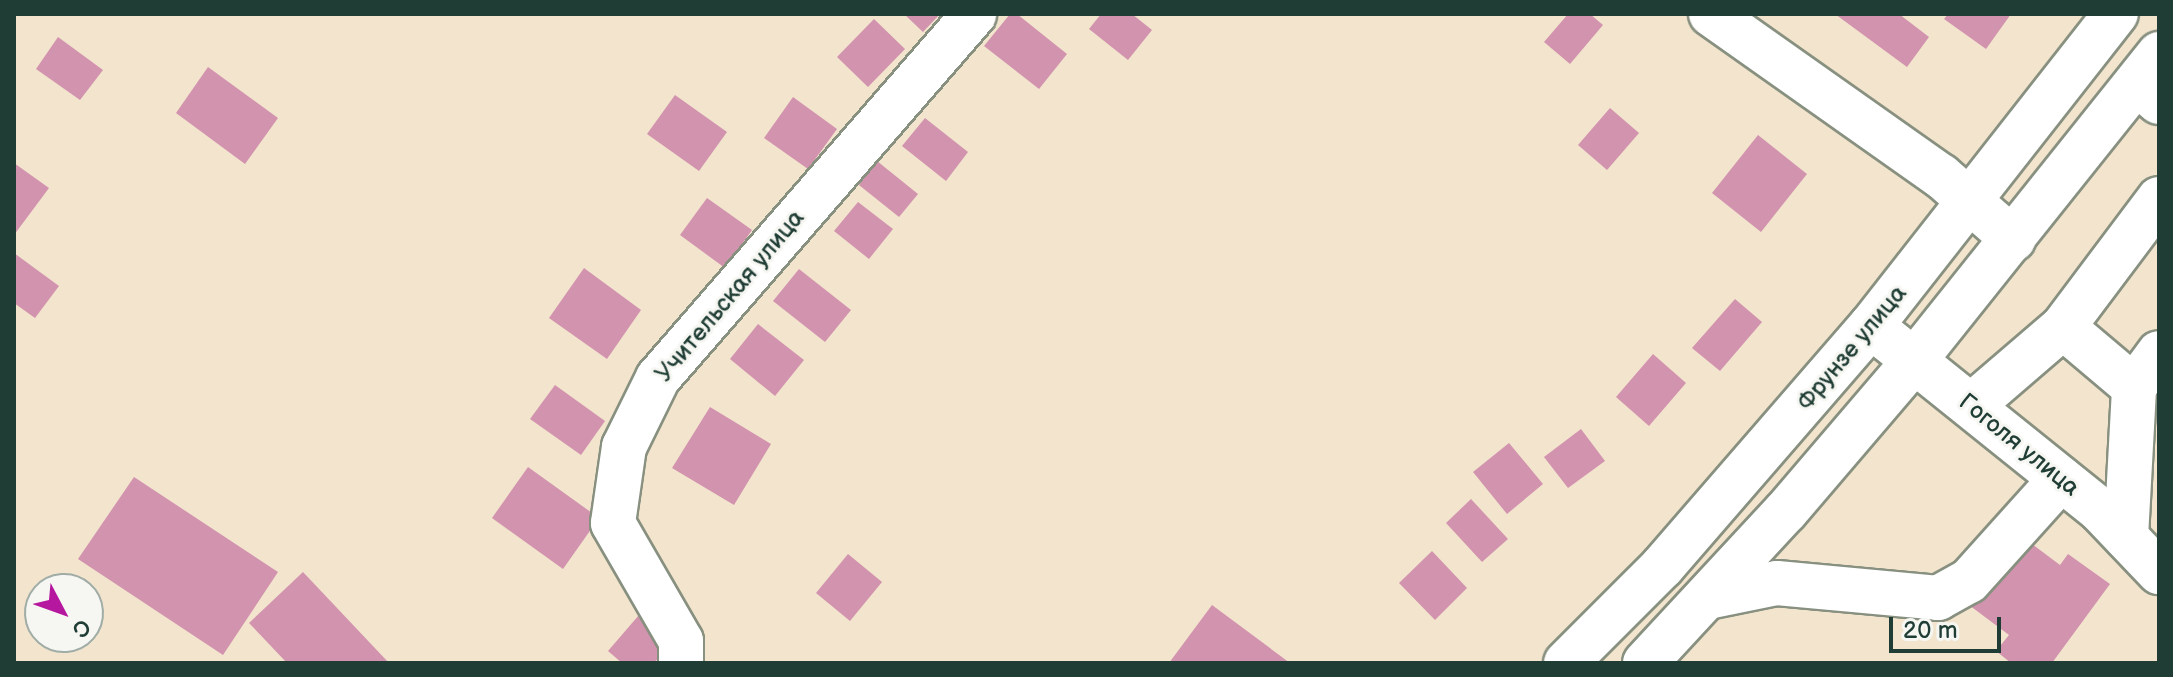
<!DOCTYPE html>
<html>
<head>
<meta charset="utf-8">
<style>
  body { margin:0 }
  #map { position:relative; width:2173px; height:677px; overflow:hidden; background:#f2e4cd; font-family:"Balsamiq Sans",sans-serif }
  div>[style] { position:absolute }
  .building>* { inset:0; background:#d293ae }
  .roads { filter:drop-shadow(2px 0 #889080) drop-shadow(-2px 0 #889080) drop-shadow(0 2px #889080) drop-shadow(0 -2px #889080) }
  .minor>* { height:44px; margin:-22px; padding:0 22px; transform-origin:22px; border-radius:22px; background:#fff }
  .major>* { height:44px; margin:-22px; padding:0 22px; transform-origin:22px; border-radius:22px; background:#fff }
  span { translate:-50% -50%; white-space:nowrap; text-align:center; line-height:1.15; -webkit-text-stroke:6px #f6f6f2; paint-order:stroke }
  .street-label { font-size:24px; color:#1f3d34 }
  .frame { position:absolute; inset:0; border:16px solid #1f3d34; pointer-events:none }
  .north { position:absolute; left:24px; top:573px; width:80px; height:80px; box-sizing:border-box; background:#f6f6f2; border:2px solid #a0aca6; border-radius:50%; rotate:131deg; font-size:22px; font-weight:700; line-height:32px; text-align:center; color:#1f3d34 }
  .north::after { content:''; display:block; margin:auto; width:28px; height:36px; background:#b5179e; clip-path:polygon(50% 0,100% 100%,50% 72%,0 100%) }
  .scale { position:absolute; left:1889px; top:617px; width:112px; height:36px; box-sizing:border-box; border:4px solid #1f3d34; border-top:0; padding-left:10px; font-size:24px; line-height:28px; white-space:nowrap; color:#1f3d34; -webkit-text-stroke:6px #f6f6f2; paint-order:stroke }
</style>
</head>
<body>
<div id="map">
  <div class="building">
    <i style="clip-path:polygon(904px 14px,940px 14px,923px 32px)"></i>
    <i style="clip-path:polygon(1010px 14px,1017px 14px,1067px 54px,1039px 89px,984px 46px)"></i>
    <i style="clip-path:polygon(1101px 14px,1132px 14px,1152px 30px,1128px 60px,1089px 29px)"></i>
    <i style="clip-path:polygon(1568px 14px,1590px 14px,1603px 25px,1570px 64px,1544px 42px)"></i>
    <i style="clip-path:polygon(1835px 14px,1899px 14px,1929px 37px,1907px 67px)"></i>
    <i style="clip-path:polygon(1948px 14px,2011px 14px,1986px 49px,1944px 19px)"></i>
    <i style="clip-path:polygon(874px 19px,905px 49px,868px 87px,837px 57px)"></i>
    <i style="clip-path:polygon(58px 37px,103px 70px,80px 100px,36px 69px)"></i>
    <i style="clip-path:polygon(208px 67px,278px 118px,245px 164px,176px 113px)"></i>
    <i style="clip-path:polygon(675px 95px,727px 132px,699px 171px,647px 134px)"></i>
    <i style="clip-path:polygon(793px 97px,837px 129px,808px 169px,764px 138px)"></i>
    <i style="clip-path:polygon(1610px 108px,1639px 133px,1607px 170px,1578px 145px)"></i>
    <i style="clip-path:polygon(925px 118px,968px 152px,946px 181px,902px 146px)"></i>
    <i style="clip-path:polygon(1758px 135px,1807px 174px,1761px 232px,1712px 193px)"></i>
    <i style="clip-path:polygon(877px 161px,918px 194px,899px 217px,859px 185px)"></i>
    <i style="clip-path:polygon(14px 163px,49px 188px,14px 235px)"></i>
    <i style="clip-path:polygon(707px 198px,752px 230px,725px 268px,680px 235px)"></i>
    <i style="clip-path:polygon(858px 202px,893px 229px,869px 259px,834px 231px)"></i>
    <i style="clip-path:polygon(14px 253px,59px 286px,35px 318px,14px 303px)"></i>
    <i style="clip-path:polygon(584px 268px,641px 310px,607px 359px,549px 318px)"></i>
    <i style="clip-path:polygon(799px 269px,851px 310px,825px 342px,773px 301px)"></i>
    <i style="clip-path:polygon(1735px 299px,1762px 322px,1720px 371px,1692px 348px)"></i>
    <i style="clip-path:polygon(758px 324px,804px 360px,775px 396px,730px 359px)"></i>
    <i style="clip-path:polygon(1653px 354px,1686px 383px,1649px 426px,1616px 397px)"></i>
    <i style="clip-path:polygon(555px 385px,605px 421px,581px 455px,530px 419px)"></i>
    <i style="clip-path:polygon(710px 407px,771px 444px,734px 505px,672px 468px)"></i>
    <i style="clip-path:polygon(1581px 429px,1605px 461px,1568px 488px,1544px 457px)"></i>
    <i style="clip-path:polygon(1509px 443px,1543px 484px,1507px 514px,1473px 472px)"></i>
    <i style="clip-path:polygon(528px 467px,599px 518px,563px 569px,492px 518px)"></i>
    <i style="clip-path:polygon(134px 477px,278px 572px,223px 655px,78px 559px)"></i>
    <i style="clip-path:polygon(1471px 499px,1508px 539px,1482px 562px,1446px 523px)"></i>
    <i style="clip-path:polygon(2004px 523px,2060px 565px,2068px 554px,2110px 584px,2052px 663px,2011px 663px,1996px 651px,2009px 635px,1953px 593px)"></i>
    <i style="clip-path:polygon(1432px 551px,1467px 588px,1435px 620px,1399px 583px)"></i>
    <i style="clip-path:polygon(848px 554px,882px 582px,850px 621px,816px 593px)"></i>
    <i style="clip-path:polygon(303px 572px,389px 663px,287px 663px,249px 623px)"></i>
    <i style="clip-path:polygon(1212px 605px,1290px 663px,1169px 663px)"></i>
    <i style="clip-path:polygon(639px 615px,671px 644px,654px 663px,622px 663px,608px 651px)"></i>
  </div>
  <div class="roads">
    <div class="minor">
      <i style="left:1711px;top:14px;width:281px;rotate:35.2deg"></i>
      <i style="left:1941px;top:176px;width:96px;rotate:41.2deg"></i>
      <i style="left:2137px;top:83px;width:29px;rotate:41deg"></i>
      <i style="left:1871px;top:326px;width:294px;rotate:38.8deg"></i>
      <i style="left:2100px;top:510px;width:86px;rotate:46.4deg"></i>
      <i style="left:2063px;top:327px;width:93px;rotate:40.2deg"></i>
      <i style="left:1971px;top:406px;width:121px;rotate:-40.7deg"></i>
      <i style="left:2063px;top:327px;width:160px;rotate:-53.1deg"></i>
      <i style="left:2126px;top:537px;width:150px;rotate:-86.9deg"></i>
      <i style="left:2134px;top:387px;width:42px;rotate:-53.7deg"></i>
      <i style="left:1708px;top:597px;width:70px;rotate:-11.5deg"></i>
      <i style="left:1777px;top:583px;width:162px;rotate:5.3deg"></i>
      <i style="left:1938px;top:598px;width:35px;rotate:-29deg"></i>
      <i style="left:1969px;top:581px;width:137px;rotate:-48deg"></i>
      <i style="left:681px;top:663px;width:22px;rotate:-90deg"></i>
      <i style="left:681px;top:641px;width:136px;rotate:-120deg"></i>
      <i style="left:613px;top:523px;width:77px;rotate:-81.8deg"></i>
      <i style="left:624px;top:447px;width:77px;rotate:-63.8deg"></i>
      <i style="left:658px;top:378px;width:482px;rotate:-49deg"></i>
    </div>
    <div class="major">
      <i style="left:1566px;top:663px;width:136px;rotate:-45deg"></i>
      <i style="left:1662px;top:567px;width:319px;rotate:-49.1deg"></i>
      <i style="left:1871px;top:326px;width:397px;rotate:-51.9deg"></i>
      <i style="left:1645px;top:663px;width:207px;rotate:-47.2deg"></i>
      <i style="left:1786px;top:511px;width:197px;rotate:-49.5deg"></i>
      <i style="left:1914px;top:361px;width:393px;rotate:-51.4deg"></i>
    </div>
  </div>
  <div class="street-label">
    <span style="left:730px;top:296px;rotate:-50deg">Учительская улица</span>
    <span style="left:1852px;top:348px;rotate:-50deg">Фрунзе улица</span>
    <span style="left:2019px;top:445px;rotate:39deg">Гоголя улица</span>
  </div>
  <div class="frame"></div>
  <div class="north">С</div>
  <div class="scale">20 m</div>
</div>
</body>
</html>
